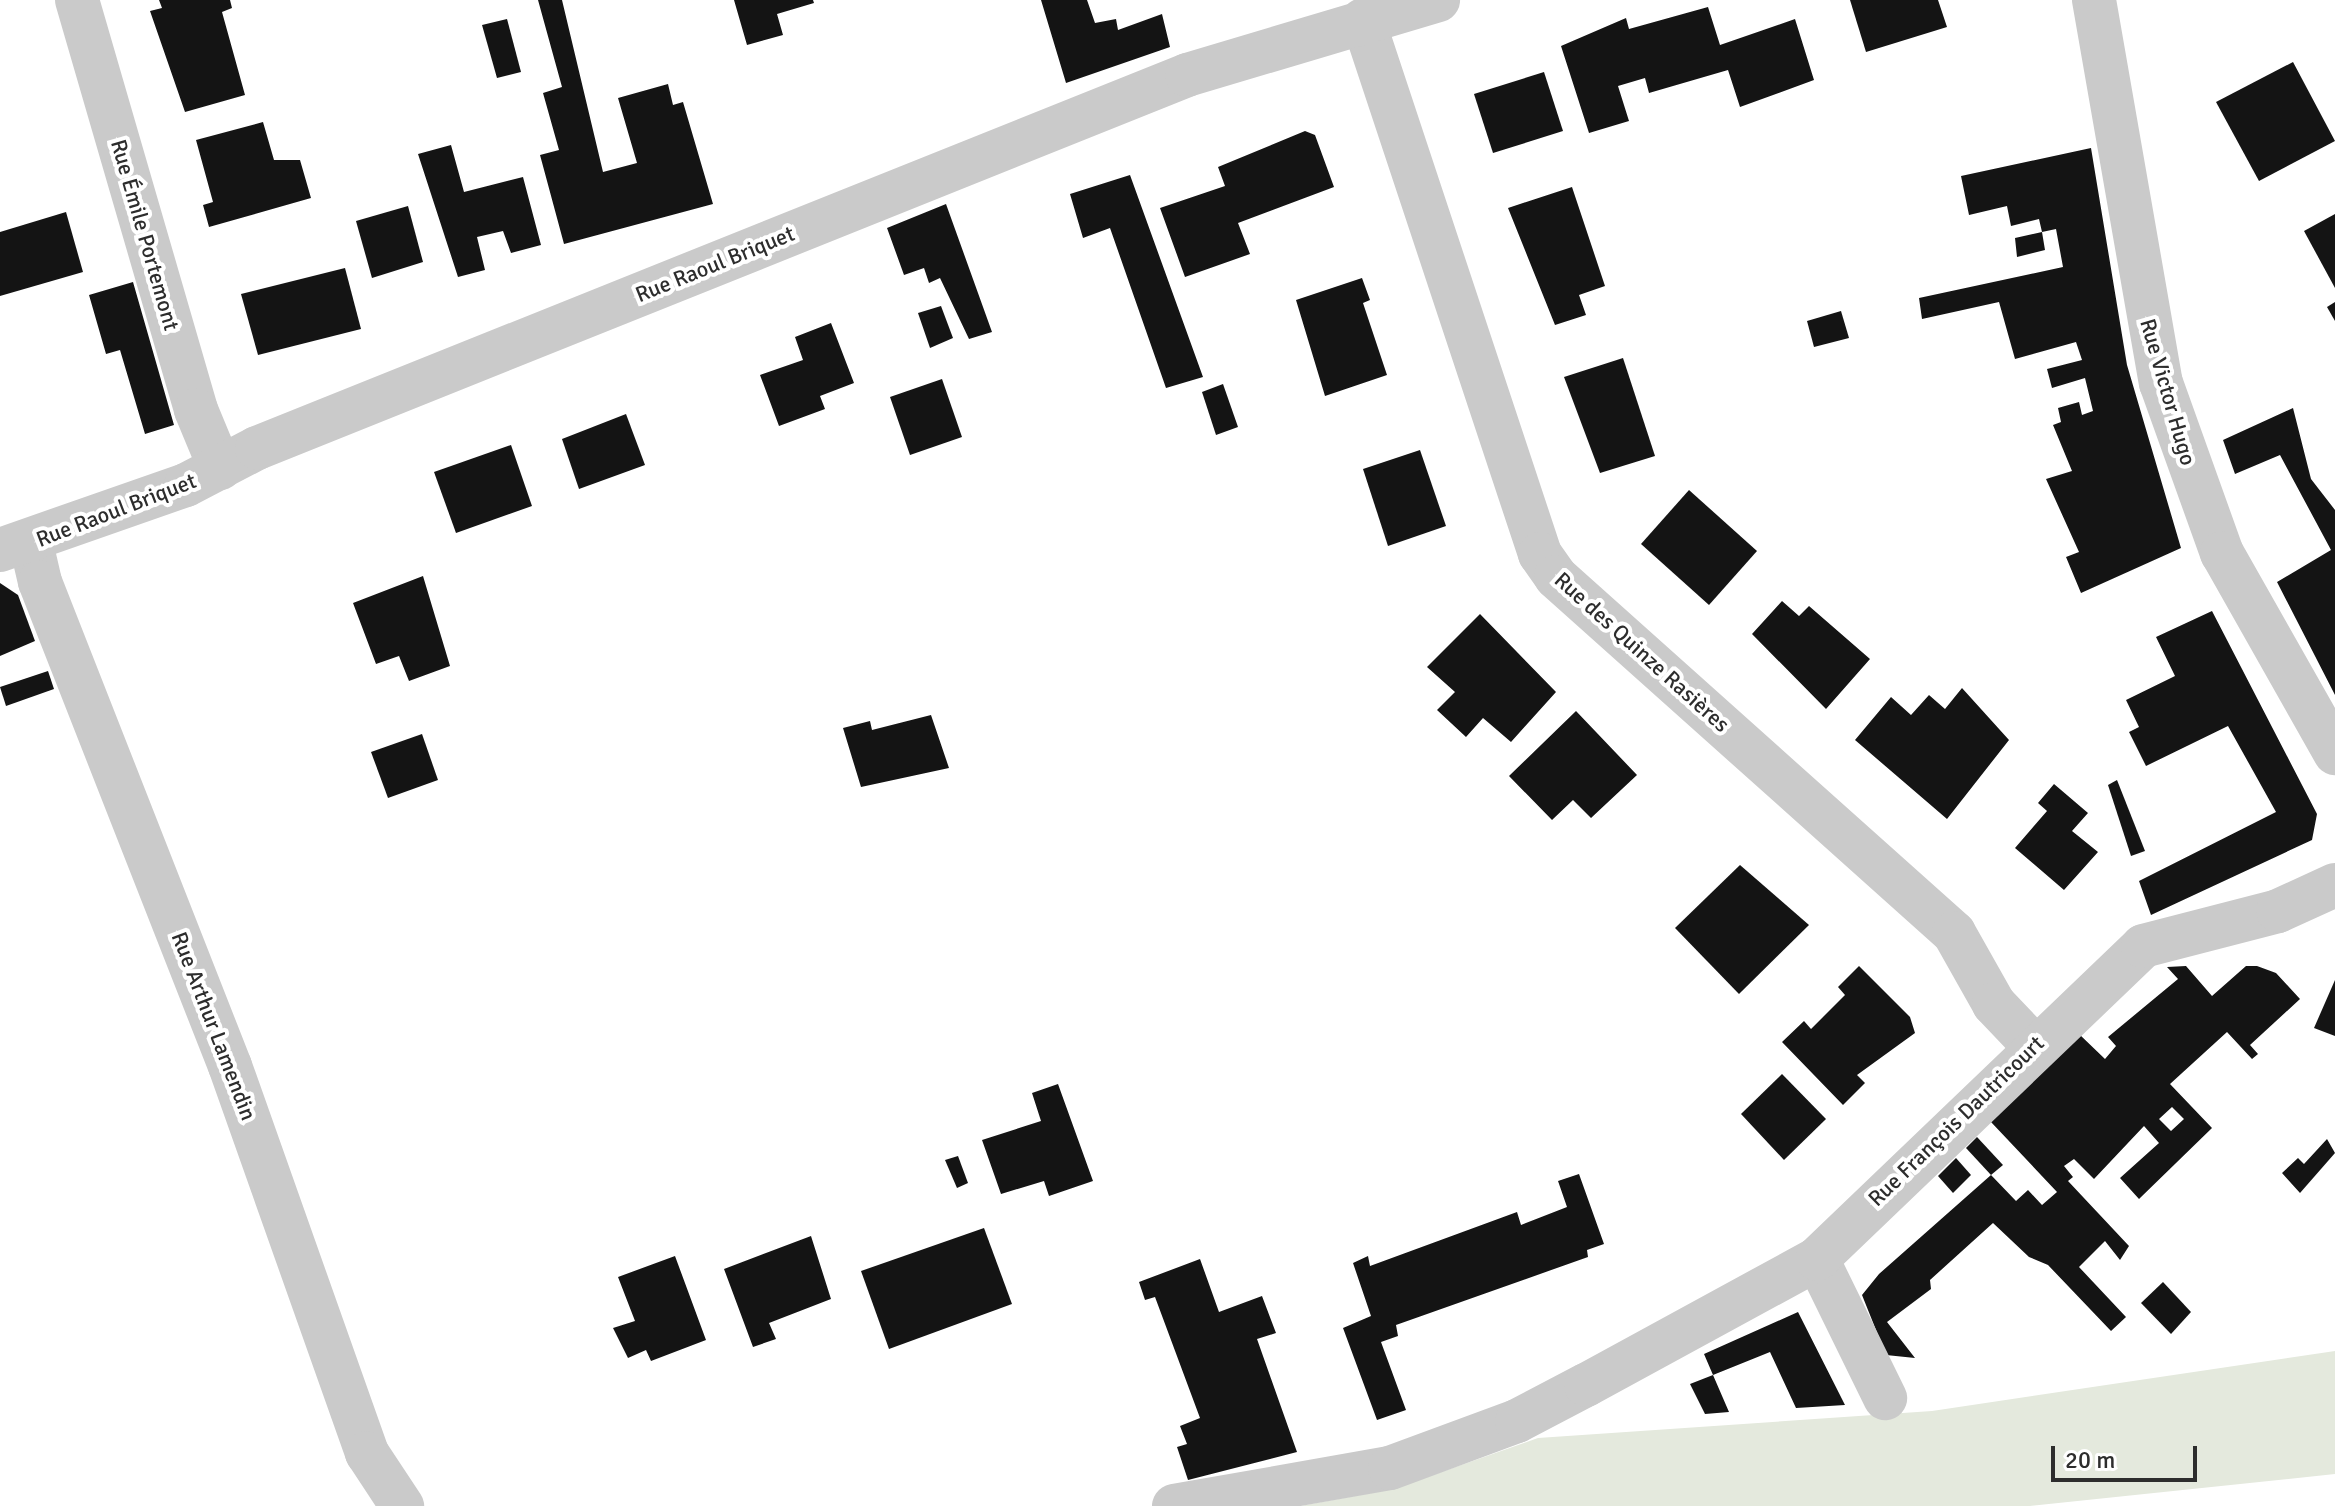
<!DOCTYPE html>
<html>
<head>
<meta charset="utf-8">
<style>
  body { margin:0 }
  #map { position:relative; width:2335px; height:1506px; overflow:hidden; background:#fff; font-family:Signika,sans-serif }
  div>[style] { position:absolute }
  .green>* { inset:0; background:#e4e9dd }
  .building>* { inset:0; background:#141414 }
  .minor>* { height:44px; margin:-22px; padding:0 22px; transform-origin:22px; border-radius:22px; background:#cacaca }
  span { translate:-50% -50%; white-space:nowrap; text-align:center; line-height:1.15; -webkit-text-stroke:8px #fff; paint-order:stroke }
  .street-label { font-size:22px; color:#2d2d2d }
  .scale { position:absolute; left:2051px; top:1446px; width:146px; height:36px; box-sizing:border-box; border:4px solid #2d2d2d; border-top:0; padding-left:10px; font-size:24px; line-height:28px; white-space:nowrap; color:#2d2d2d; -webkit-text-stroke:6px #fff; paint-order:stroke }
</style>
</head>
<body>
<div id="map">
  <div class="green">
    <i style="clip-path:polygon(2335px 1351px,2335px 1474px,2030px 1506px,1300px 1506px,1393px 1489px,1538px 1438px,1932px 1411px)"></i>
  </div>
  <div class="building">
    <i style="clip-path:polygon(159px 0,230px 0,232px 8px,222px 12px,245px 95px,185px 112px,150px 11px,162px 8px)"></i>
    <i style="clip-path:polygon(538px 0,562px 0,603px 172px,637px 163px,618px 98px,668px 84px,673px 105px,683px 102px,713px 204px,564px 244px,540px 155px,559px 150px,543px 93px,562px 87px)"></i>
    <i style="clip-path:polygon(734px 0,813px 0,814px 3px,777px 14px,783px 35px,747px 45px)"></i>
    <i style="clip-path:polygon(1041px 0,1087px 0,1095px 23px,1116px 19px,1118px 30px,1162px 14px,1170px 47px,1066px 83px)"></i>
    <i style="clip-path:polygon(1850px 0,1938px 0,1947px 27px,1866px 52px)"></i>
    <i style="clip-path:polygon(1708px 7px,1720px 45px,1795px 19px,1814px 80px,1740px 107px,1728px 70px,1649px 93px,1645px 78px,1618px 86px,1629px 121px,1589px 133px,1561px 46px,1626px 18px,1629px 29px)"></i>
    <i style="clip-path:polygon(507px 19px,521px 72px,497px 78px,482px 25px)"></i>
    <i style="clip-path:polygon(2293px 62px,2335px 141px,2259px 181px,2216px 102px)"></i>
    <i style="clip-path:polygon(1544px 72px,1563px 131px,1493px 153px,1474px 94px)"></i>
    <i style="clip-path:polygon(263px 122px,274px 160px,300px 160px,311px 198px,209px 227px,203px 205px,213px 202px,196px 140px)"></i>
    <i style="clip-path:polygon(1305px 131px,1315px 135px,1334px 187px,1238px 223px,1250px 254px,1185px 277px,1160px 208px,1225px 186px,1218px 167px)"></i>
    <i style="clip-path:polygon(451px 145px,464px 192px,523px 177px,541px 245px,511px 253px,503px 231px,477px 237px,485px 270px,458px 277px,418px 154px)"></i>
    <i style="clip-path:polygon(2091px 148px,2127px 365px,2181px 548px,2081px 593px,2066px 557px,2079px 552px,2046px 479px,2072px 471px,2053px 425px,2061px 422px,2058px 408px,2079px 402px,2082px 415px,2093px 411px,2085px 378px,2052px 388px,2047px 369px,2082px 360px,2076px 342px,2015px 359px,1999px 302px,1922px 319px,1919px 298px,2063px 267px,2056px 229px,2042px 232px,2045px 250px,2017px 257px,2015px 238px,2042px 232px,2039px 219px,2011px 226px,2007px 206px,1969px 215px,1961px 176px)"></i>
    <i style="clip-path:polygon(1130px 175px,1203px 377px,1166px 388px,1110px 228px,1083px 238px,1070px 194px)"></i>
    <i style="clip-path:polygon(1572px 187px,1605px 286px,1579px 295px,1586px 315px,1555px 325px,1508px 208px)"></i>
    <i style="clip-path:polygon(946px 204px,992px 332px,969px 339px,940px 278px,929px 283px,924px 268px,904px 275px,887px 228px)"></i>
    <i style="clip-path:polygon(408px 206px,423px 262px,372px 278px,356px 221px)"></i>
    <i style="clip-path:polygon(66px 212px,83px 272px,0 296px,0 232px)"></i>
    <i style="clip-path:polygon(2335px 214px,2335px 288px,2304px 231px)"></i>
    <i style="clip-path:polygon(345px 268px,361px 329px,258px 355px,241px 294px)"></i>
    <i style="clip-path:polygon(1362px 278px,1370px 300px,1363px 303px,1387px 375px,1325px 396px,1296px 300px)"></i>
    <i style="clip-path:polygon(133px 282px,174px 425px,145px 434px,120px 350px,106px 354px,89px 295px)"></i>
    <i style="clip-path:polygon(2335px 302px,2335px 321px,2327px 307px)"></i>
    <i style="clip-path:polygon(941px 306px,953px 338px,930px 348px,918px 313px)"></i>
    <i style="clip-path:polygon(1841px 311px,1849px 338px,1814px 347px,1807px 321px)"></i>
    <i style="clip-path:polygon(831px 323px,854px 383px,820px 396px,825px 409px,779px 426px,760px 375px,803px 360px,795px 337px)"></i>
    <i style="clip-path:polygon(1623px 358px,1655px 456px,1600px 473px,1564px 377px)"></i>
    <i style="clip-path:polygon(942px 379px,962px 437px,910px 455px,890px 397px)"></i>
    <i style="clip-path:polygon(1223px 384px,1238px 427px,1216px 435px,1202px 392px)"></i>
    <i style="clip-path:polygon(2293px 408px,2311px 479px,2335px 510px,2335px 695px,2277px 582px,2331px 550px,2280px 455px,2235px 474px,2223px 440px)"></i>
    <i style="clip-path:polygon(626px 414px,645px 465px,579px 489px,562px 439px)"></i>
    <i style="clip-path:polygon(511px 445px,532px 506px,456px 533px,434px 472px)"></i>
    <i style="clip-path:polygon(1420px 450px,1446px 526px,1388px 546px,1363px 469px)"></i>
    <i style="clip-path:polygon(1689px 490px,1757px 551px,1709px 605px,1641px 544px)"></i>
    <i style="clip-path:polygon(423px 576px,450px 666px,409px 681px,399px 656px,376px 664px,353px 603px)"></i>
    <i style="clip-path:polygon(0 583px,18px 595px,35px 641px,0 656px)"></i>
    <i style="clip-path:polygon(1782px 601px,1799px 616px,1809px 606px,1870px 659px,1826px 709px,1752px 634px)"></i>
    <i style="clip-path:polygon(2212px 611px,2317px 814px,2312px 840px,2151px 915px,2139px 881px,2276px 812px,2228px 726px,2146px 766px,2129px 732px,2139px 727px,2126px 700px,2175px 676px,2156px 637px)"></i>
    <i style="clip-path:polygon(1480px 614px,1556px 692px,1511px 742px,1483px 718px,1466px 737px,1437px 710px,1455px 692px,1427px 667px)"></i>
    <i style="clip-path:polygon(48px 671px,54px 689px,6px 706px,0 687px)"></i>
    <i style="clip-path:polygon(1962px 688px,2009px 740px,1947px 819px,1855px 740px,1891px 697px,1911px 715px,1929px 695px,1945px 709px)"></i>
    <i style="clip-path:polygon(1576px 711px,1637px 775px,1591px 818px,1573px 800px,1552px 820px,1509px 776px)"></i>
    <i style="clip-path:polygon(931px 715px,949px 768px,861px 787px,843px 728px,870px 721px,872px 730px)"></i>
    <i style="clip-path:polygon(422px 734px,438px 780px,388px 798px,371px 752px)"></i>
    <i style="clip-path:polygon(2117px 780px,2145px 851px,2131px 856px,2108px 785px)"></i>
    <i style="clip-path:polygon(2054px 784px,2088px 813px,2072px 831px,2098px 852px,2064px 890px,2015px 848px,2047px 811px,2038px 803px)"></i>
    <i style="clip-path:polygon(1740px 865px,1809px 925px,1739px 994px,1675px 928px)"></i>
    <i style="clip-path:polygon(1859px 966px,1910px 1017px,1915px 1033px,1857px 1075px,1865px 1083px,1843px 1105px,1782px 1042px,1804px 1021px,1811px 1029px,1845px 995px,1838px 987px)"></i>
    <i style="clip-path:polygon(evenodd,2186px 966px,2212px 996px,2246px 966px,2257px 966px,2276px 973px,2300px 999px,2250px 1045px,2258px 1054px,2252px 1059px,2227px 1032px,2170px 1084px,2212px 1128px,2139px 1199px,2120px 1178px,2159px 1143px,2144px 1126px,2094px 1179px,2074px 1159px,2064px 1166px,2073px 1177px,2068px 1181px,2129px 1246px,2120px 1260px,2105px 1241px,2079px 1267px,2126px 1317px,2111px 1331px,2048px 1265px,2029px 1257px,1993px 1223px,1930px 1280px,1931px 1289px,1887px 1322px,1915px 1358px,1886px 1355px,1862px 1295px,1879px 1274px,1991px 1175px,2016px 1201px,2028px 1190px,2042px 1205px,2057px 1192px,1991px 1122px,2079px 1034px,2105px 1059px,2116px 1046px,2108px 1037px,2178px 979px,2167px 967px,2186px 966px,2172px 1107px,2184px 1119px,2171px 1131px,2159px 1119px,2172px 1107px)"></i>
    <i style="clip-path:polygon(2335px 980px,2335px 1036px,2314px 1028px)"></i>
    <i style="clip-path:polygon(1782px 1074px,1826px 1119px,1784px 1160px,1741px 1114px)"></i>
    <i style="clip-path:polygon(1058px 1084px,1093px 1181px,1049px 1196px,1044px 1181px,1001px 1194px,982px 1140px,1041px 1121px,1032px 1093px)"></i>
    <i style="clip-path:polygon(1977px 1137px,2003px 1165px,1991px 1175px,1966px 1148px)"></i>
    <i style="clip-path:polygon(2327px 1139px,2335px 1153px,2300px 1193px,2282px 1173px,2298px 1158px,2304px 1164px)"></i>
    <i style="clip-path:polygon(958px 1156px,968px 1183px,957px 1188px,945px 1160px)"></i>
    <i style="clip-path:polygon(1956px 1158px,1971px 1175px,1953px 1193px,1938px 1176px)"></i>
    <i style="clip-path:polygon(1579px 1174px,1604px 1244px,1587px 1250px,1588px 1257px,1396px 1325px,1398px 1336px,1381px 1342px,1406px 1410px,1377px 1420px,1343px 1328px,1371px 1316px,1353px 1263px,1368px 1256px,1370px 1266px,1517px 1212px,1521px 1225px,1567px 1207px,1558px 1181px)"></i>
    <i style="clip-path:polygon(984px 1228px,1012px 1304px,889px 1349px,861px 1271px)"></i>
    <i style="clip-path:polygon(811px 1236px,831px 1299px,769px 1323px,776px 1339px,753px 1347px,724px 1269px)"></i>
    <i style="clip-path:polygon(675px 1256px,706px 1340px,651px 1361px,646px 1350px,628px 1358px,613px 1328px,635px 1321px,618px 1277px)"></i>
    <i style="clip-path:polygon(1200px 1259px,1219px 1312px,1262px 1296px,1276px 1333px,1257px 1339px,1297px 1452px,1188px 1480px,1177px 1447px,1187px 1444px,1180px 1426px,1200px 1418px,1155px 1297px,1145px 1300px,1139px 1282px)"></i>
    <i style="clip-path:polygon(2163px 1282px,2191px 1312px,2171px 1334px,2141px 1303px)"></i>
    <i style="clip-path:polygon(1798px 1312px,1845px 1405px,1796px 1408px,1770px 1352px,1713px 1375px,1729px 1412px,1705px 1414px,1690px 1384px,1713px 1375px,1704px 1354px)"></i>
  </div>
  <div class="minor">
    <i style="left:77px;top:0;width:427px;rotate:73.8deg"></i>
    <i style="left:196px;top:410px;width:63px;rotate:67.5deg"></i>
    <i style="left:2094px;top:0;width:389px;rotate:80.1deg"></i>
    <i style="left:2161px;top:383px;width:181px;rotate:70.3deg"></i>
    <i style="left:2222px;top:553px;width:230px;rotate:60.5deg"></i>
    <i style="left:1363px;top:20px;width:563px;rotate:71.66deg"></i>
    <i style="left:1540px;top:554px;width:28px;rotate:55deg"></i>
    <i style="left:1556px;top:577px;width:534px;rotate:41.81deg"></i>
    <i style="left:1954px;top:933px;width:81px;rotate:60.6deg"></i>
    <i style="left:1994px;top:1004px;width:58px;rotate:46.4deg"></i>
    <i style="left:31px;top:543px;width:40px;rotate:77deg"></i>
    <i style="left:40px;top:582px;width:520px;rotate:68.57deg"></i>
    <i style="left:230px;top:1066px;width:411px;rotate:70.5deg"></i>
    <i style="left:367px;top:1453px;width:64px;rotate:56.6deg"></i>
    <i style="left:0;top:550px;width:197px;rotate:-19.3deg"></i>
    <i style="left:186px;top:485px;width:80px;rotate:-27.5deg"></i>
    <i style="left:257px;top:448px;width:1002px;rotate:-21.85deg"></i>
    <i style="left:1187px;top:75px;width:262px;rotate:-16.6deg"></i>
    <i style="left:1817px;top:1259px;width:155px;rotate:63.9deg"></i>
    <i style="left:1174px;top:1506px;width:219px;rotate:-10deg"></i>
    <i style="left:1390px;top:1468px;width:135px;rotate:-20.3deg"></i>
    <i style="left:1517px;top:1421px;width:78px;rotate:-27.6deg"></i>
    <i style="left:1586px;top:1385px;width:263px;rotate:-28.6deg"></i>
    <i style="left:1817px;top:1259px;width:452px;rotate:-43.8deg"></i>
    <i style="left:2143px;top:946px;width:139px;rotate:-14.5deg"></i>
    <i style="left:2278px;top:911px;width:63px;rotate:-24.5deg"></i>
  </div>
  <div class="street-label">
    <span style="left:145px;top:235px;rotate:74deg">Rue Émile Portemont</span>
    <span style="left:715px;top:264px;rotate:-22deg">Rue Raoul Briquet</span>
    <span style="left:2168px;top:392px;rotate:74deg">Rue Victor Hugo</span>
    <span style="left:116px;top:510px;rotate:-21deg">Rue Raoul Briquet</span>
    <span style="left:1642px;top:652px;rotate:42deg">Rue des Quinze Rasières</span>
    <span style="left:214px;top:1026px;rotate:69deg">Rue Arthur Lamendin</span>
    <span style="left:1956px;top:1121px;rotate:-44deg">Rue François Dautricourt</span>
  </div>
  <div class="scale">20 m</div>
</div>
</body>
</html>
